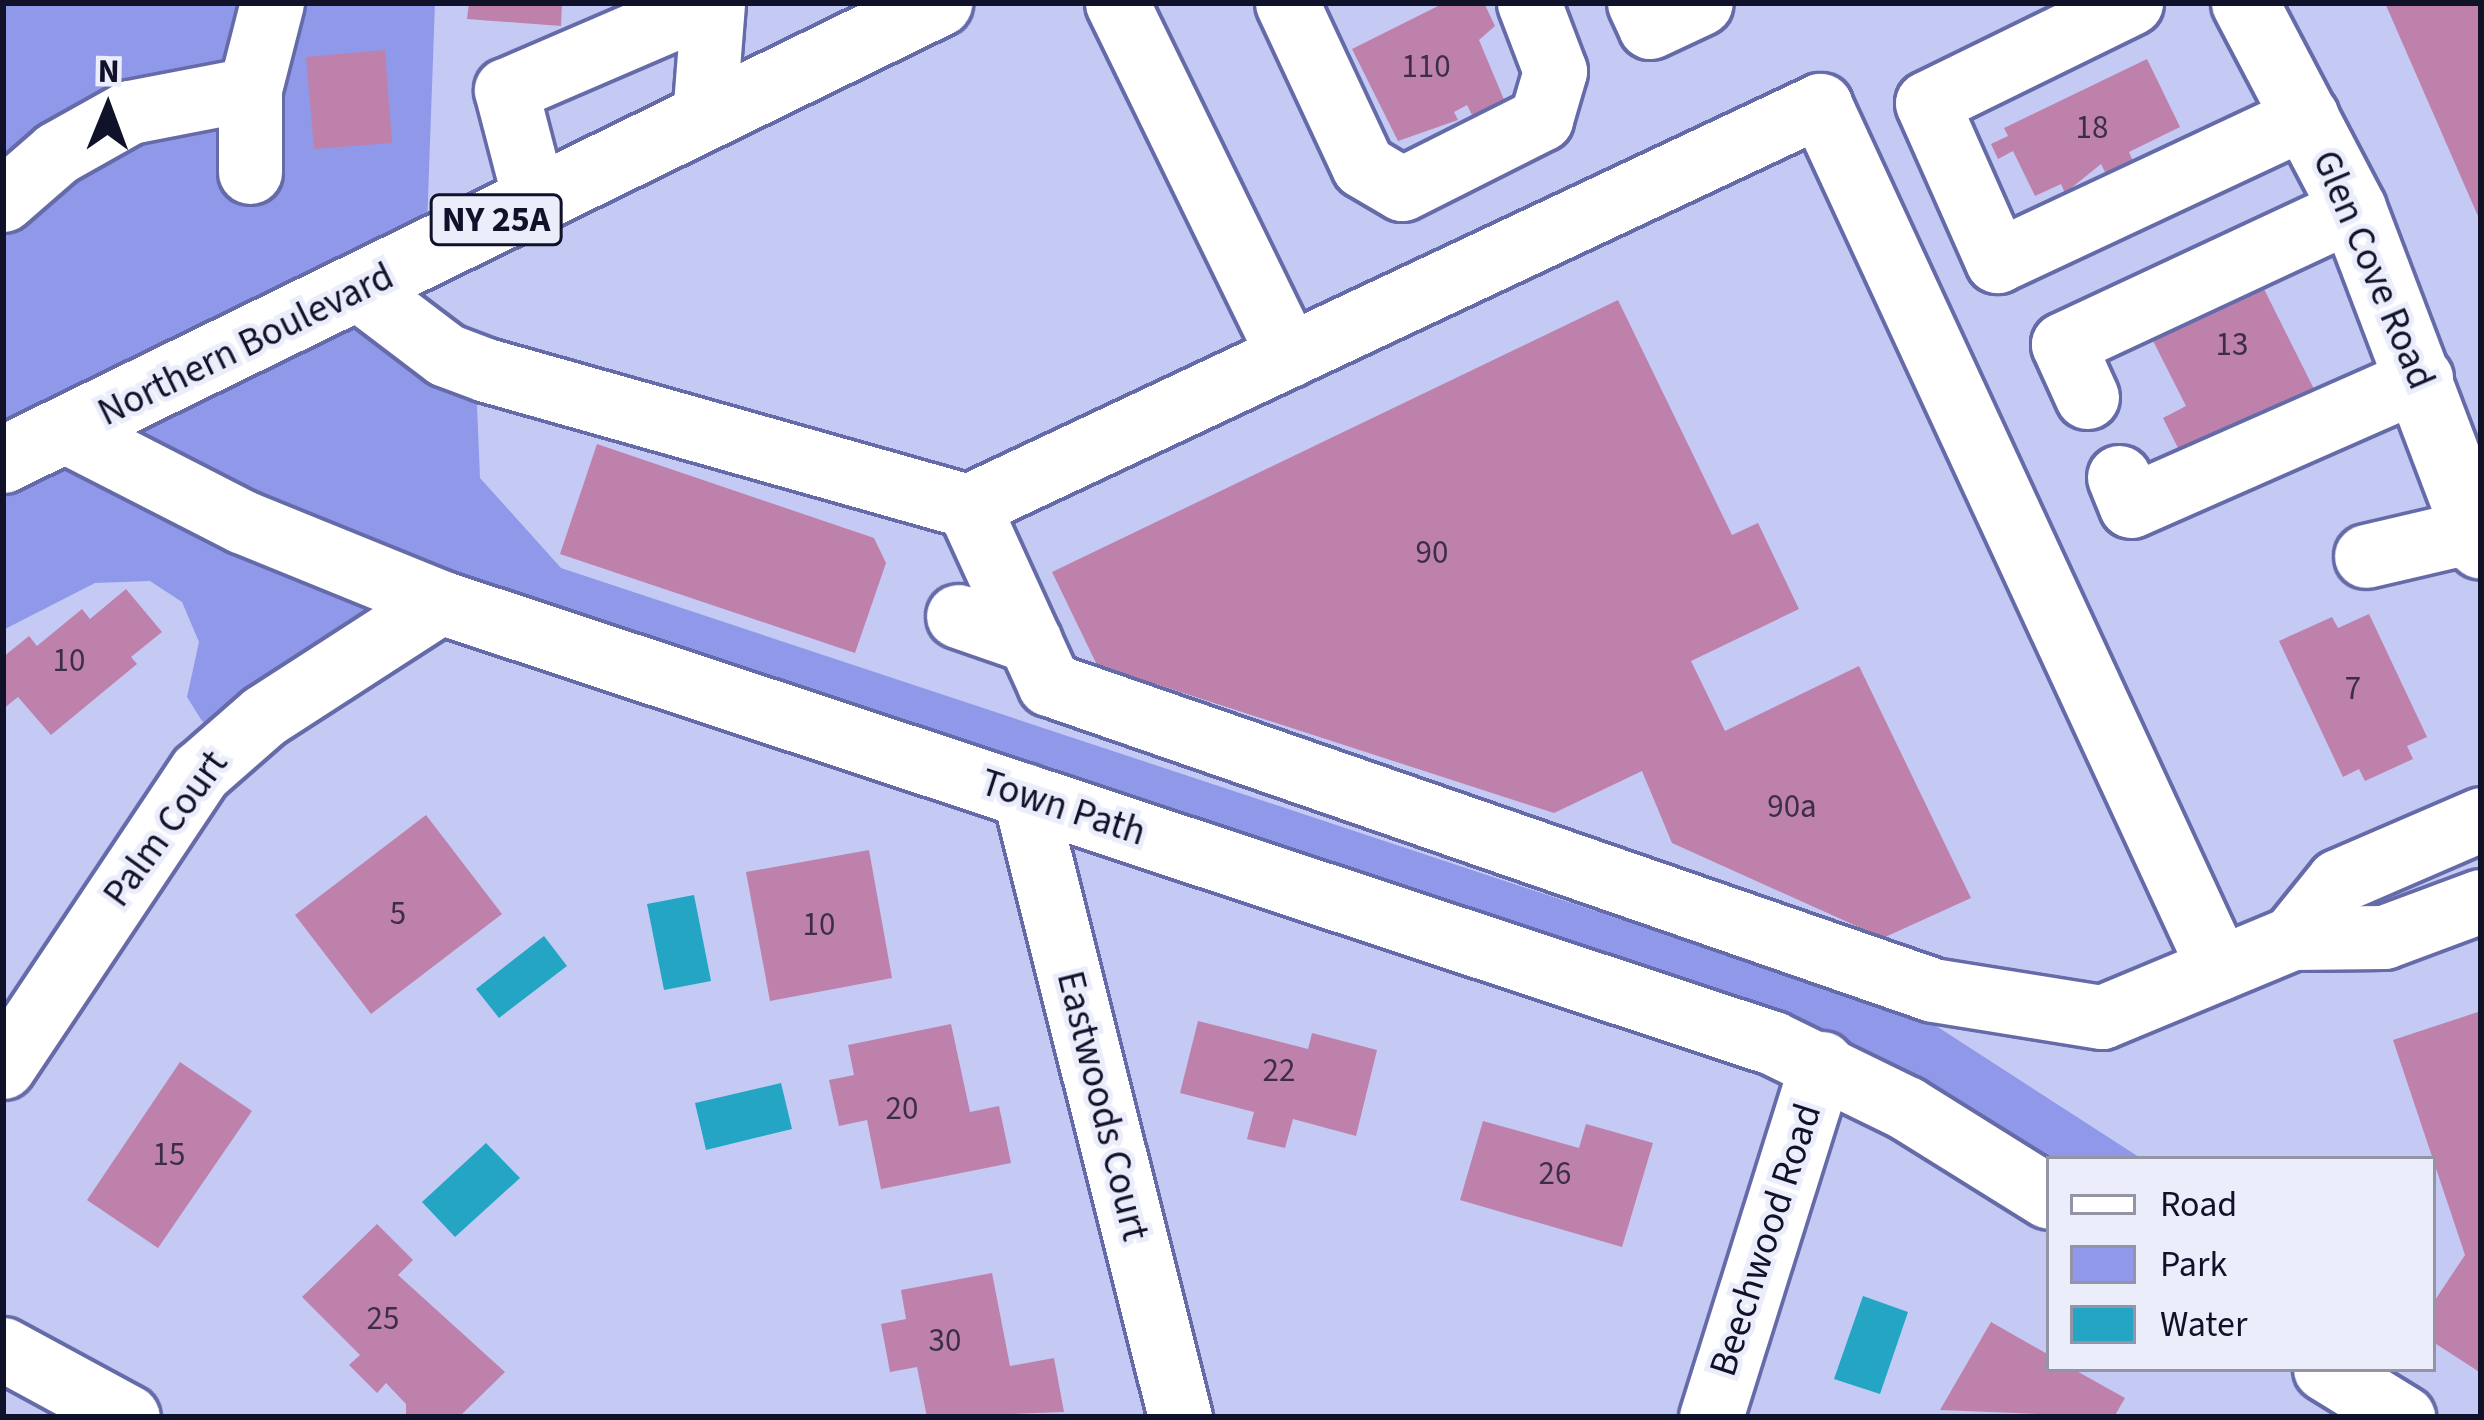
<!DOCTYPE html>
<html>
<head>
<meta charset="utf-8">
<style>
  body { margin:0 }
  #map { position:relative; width:2484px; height:1420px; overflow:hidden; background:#c4caf3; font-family:"Source Sans 3",sans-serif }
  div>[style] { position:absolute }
  .green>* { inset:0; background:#9098e9 }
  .water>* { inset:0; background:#23a5c3 }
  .building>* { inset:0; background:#be81ac }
  .roads { filter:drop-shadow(3px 0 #656ba8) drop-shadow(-3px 0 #656ba8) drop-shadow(0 3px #656ba8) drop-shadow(0 -3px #656ba8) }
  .minor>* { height:63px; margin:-31.5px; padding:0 31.5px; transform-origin:31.5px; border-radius:31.5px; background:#fff }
  .major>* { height:66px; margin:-33px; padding:0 33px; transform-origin:33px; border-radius:33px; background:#fff }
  span { translate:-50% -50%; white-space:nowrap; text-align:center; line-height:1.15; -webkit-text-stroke:10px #ebedfb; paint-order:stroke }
  .number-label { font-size:33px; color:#3c2e4a }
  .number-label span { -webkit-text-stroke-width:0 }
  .shield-label span { padding:3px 9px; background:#ebedfb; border:3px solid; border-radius:9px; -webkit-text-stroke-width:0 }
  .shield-label { font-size:36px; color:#10122a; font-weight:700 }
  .street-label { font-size:39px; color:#10122a }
  .frame { position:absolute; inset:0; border:6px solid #10122a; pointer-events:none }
  .legend { position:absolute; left:2046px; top:1156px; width:390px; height:216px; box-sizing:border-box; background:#ebedfb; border:3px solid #9395a7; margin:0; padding:15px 21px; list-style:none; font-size:36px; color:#10122a }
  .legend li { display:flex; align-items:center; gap:24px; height:60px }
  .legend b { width:60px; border:3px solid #9395a7 }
  .north { position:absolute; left:48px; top:48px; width:120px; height:120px; -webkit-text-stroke:9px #ebedfb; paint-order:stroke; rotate:1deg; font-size:33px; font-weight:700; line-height:48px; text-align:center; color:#10122a }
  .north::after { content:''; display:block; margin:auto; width:42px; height:54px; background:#10122a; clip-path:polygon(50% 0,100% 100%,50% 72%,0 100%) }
</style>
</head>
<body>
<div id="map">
  <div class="green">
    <i style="clip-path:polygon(3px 3px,435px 3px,426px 255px,350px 294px,476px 382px,480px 478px,561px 568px,1930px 1022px,2142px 1159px,2049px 1159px,2049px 1197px,1906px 1108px,357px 590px,373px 612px,230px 733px,202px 721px,187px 697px,199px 642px,182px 602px,150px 581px,95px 583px,3px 630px)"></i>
  </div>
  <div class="water">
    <i style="clip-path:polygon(694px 895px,711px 981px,664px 990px,647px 904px)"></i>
    <i style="clip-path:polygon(544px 936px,567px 966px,499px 1018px,476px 989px)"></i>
    <i style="clip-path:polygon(781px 1083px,792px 1129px,706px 1150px,695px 1103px)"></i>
    <i style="clip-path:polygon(486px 1143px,520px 1178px,455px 1237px,422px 1202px)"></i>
    <i style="clip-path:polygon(1863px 1296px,1908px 1312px,1880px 1394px,1834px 1379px)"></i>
  </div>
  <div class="building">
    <i style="clip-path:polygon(469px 3px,562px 3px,561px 26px,467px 19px)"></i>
    <i style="clip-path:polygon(1444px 3px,1485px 5px,1495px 26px,1479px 40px,1505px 102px,1472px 115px,1467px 105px,1454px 112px,1458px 120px,1398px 141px,1352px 49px)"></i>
    <i style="clip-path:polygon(2385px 3px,2481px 3px,2481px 223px)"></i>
    <i style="clip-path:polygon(385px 50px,392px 143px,314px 149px,306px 57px)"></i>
    <i style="clip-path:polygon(2147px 59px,2180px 127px,2129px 152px,2133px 161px,2106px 174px,2101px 164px,2065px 193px,2061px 184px,2035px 196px,2013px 151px,1998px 159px,1991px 144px,2008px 136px,2004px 128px)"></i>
    <i style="clip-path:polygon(2258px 277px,2314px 389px,2186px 464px,2163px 418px,2186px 406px,2148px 331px)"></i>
    <i style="clip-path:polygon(1618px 300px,1732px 535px,1758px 523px,1799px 609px,1691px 661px,1725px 731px,1859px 666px,1971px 898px,1883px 938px,1672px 843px,1642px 771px,1554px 813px,1097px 665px,1052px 572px)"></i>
    <i style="clip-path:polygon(597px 444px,874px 538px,886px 563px,855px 653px,560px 554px)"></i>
    <i style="clip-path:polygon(126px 589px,162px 632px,131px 657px,137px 664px,51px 735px,18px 697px,3px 709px,3px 657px,29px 636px,37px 646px,82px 609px,90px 619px)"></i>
    <i style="clip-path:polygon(2369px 614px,2427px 737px,2407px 746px,2413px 759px,2365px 781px,2359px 769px,2343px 777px,2279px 641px,2332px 617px,2338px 628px)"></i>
    <i style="clip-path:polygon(426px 815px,502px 914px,371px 1014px,295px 915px)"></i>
    <i style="clip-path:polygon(869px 850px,892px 978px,770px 1001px,746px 872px)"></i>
    <i style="clip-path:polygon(2481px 1011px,2481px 1373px,2433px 1342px,2433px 1303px,2465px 1255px,2393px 1040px)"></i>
    <i style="clip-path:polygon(1198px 1021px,1308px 1049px,1312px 1033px,1377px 1050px,1356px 1136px,1293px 1119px,1285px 1148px,1247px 1139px,1254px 1112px,1180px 1093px)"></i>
    <i style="clip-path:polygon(951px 1024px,970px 1112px,999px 1106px,1011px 1163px,881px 1189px,867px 1120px,839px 1126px,829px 1080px,854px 1075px,848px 1045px)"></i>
    <i style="clip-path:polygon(180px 1062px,252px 1111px,158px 1248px,87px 1200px)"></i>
    <i style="clip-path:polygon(1483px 1121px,1579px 1148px,1586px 1124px,1653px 1143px,1622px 1247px,1460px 1200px)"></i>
    <i style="clip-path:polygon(377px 1224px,413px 1260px,398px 1275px,505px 1372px,459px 1417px,406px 1417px,406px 1404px,386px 1383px,377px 1393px,349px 1365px,360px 1355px,302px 1297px)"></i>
    <i style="clip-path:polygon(992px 1273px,1010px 1366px,1054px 1358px,1064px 1412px,927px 1417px,917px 1367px,890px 1372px,881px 1324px,906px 1319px,901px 1290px)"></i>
    <i style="clip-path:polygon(1991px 1322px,2049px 1355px,2049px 1369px,2073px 1369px,2125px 1398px,2114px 1417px,1940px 1410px)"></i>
  </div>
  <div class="roads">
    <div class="minor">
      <i style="left:1117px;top:3px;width:392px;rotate:64deg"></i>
      <i style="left:1287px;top:3px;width:180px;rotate:65deg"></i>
      <i style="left:1363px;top:166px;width:45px;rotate:30.5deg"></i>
      <i style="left:1402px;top:189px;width:156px;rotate:-26.7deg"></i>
      <i style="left:1541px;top:119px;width:50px;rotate:-73.7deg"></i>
      <i style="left:1555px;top:71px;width:73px;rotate:-110.9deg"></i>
      <i style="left:1639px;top:3px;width:26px;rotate:65deg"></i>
      <i style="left:1650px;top:27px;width:56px;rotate:-25.2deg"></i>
      <i style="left:2131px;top:3px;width:227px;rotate:153.9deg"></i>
      <i style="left:1927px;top:103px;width:173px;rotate:66.1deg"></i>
      <i style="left:1997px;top:261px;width:342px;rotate:-25.1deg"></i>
      <i style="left:704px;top:118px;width:115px;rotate:-85.5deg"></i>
      <i style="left:250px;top:172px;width:83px;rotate:-90deg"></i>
      <i style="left:250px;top:89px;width:89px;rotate:-75.7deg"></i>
      <i style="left:3px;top:200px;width:72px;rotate:-41deg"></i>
      <i style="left:57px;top:153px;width:84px;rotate:-29.3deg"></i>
      <i style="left:130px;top:112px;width:122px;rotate:-10.9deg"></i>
      <i style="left:535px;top:201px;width:115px;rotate:-104.6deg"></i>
      <i style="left:506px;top:90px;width:220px;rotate:-23.3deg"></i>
      <i style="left:359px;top:289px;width:109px;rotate:37.2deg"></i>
      <i style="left:446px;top:355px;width:43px;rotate:20.6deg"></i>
      <i style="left:486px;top:370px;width:501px;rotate:15.76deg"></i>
      <i style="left:968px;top:506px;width:942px;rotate:-25.2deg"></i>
      <i style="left:1820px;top:105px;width:951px;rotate:65.19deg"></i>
      <i style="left:2087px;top:397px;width:58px;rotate:-114.4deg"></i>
      <i style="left:2063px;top:344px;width:320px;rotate:-25deg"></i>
      <i style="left:69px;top:433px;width:195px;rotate:27.1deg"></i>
      <i style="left:243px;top:522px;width:213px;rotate:22.1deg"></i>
      <i style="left:440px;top:602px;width:1404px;rotate:18.31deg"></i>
      <i style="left:1773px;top:1043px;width:148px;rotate:26deg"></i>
      <i style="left:1906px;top:1108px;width:168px;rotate:31.9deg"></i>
      <i style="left:2119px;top:477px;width:31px;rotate:68deg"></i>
      <i style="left:2131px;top:506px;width:317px;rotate:-23.8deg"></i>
      <i style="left:968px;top:506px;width:196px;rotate:65.5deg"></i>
      <i style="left:1049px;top:684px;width:935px;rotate:19.09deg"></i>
      <i style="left:1933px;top:990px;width:171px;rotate:9.1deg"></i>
      <i style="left:2102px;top:1017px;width:206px;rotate:-22.6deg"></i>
      <i style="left:2292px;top:938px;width:92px;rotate:-0.6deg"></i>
      <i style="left:2384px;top:937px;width:103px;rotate:-20.4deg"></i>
      <i style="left:2366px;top:556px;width:118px;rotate:-13.2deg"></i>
      <i style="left:958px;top:616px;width:76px;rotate:19.1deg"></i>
      <i style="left:1024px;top:795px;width:641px;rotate:75.92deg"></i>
      <i style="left:2292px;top:938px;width:73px;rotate:-51.1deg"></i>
      <i style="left:2338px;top:881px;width:156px;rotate:-23.4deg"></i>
      <i style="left:3px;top:1067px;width:355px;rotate:-56.3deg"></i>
      <i style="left:200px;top:772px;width:85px;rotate:-41.2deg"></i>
      <i style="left:264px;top:716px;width:210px;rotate:-32.9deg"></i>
      <i style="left:3px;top:1349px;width:142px;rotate:28.5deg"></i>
      <i style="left:2325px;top:1369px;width:92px;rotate:31.6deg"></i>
      <i style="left:1711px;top:1417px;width:371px;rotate:-72.6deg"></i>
    </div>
    <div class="major">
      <i style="left:2245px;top:3px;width:233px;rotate:62.3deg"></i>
      <i style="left:2353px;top:209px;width:360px;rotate:69.2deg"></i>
      <i style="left:3px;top:460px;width:1042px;rotate:-26.02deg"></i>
    </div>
  </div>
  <div class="number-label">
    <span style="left:1426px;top:67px">110</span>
    <span style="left:2092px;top:128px">18</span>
    <span style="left:2232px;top:345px">13</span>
    <span style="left:1432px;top:553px">90</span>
    <span style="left:69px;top:661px">10</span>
    <span style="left:2353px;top:689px">7</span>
    <span style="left:1792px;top:807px">90a</span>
    <span style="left:398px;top:914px">5</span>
    <span style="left:819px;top:925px">10</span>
    <span style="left:1279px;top:1071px">22</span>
    <span style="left:902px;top:1109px">20</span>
    <span style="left:169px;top:1155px">15</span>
    <span style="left:1555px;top:1174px">26</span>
    <span style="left:383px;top:1319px">25</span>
    <span style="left:945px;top:1341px">30</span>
  </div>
  <div class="shield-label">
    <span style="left:496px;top:220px">NY 25A</span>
  </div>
  <div class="street-label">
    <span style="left:2373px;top:270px;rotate:67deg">Glen Cove Road</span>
    <span style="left:246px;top:345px;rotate:-26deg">Northern Boulevard</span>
    <span style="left:1063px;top:808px;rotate:18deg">Town Path</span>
    <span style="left:166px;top:829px;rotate:-54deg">Palm Court</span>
    <span style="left:1102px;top:1106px;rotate:76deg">Eastwoods Court</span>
    <span style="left:1766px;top:1240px;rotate:-72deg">Beechwood Road</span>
  </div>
  <div class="frame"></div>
  <ul class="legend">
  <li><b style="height:15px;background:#fff"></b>Road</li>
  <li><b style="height:33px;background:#9098e9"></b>Park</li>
  <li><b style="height:33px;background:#23a5c3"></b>Water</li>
  </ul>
  <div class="north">N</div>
</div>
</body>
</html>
